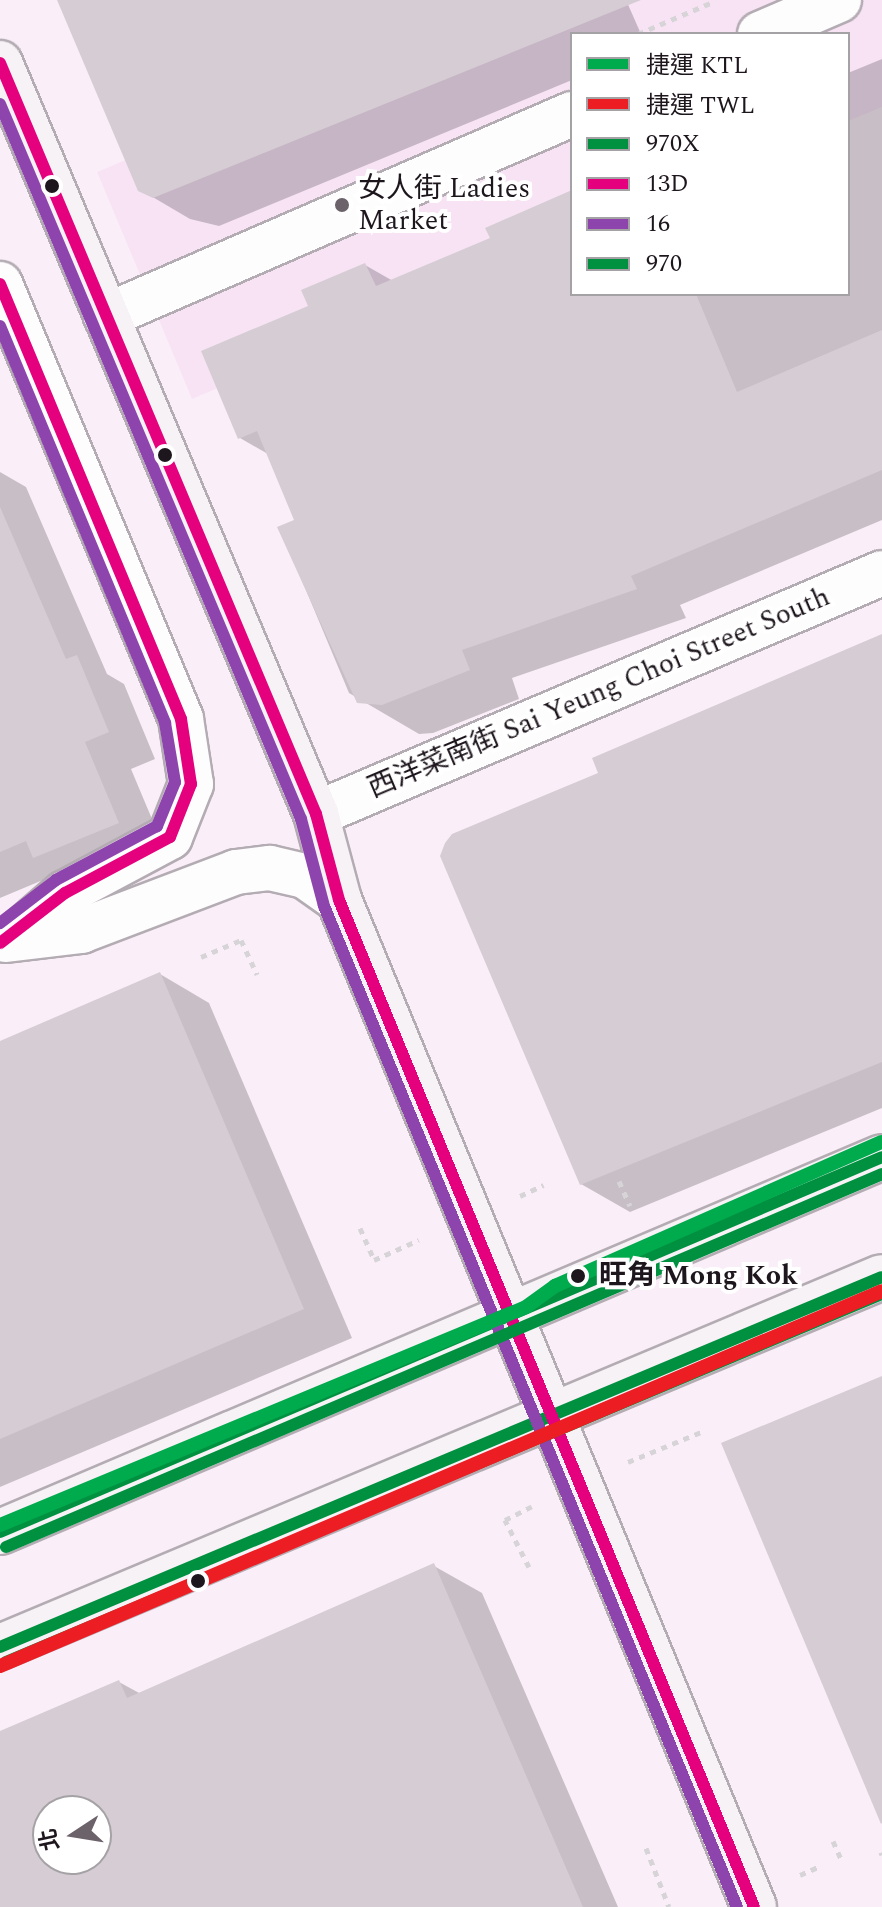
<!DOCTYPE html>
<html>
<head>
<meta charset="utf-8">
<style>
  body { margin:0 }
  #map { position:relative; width:882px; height:1907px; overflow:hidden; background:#faeff8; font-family:Spectral,"Noto Sans TC",serif }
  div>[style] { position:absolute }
  .built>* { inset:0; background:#f8e3f5 }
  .shadow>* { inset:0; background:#0003 }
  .building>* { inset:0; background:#d6ccd4 }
  .path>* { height:5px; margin-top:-2.5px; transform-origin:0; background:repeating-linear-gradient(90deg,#d7d4d7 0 6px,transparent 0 12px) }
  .roads { filter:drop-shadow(2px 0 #b4acb3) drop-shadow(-2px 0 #b4acb3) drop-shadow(0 2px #b4acb3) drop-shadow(0 -2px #b4acb3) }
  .minor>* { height:44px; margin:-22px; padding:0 22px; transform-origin:22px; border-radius:22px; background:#fefdfe }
  .major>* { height:44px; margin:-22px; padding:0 22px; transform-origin:22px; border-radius:22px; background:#f7f2f6 }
  .bus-1>* { height:12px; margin:-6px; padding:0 6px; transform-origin:6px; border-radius:6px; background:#009140 }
  .bus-2>* { height:12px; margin:-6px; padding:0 6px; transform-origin:6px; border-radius:6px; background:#e5007d }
  .bus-3>* { height:12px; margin:-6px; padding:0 6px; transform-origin:6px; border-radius:6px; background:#8e44ad }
  .bus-4>* { height:12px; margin:-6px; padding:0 6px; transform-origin:6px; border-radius:6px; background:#009140 }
  .metro-1>* { height:14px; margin:-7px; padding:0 7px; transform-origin:7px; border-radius:7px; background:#00ab4e }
  .metro-2>* { height:14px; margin:-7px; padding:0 7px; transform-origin:7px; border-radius:7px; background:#ed1d24 }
  .dots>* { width:22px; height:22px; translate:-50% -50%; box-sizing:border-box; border:4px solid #fff; border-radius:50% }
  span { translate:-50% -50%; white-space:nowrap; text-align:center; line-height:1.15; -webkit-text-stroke:8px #fff; paint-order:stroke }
  .poi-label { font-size:28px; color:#1e161d }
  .left { translate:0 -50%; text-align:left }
  .street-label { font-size:28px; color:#1e161d }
  .stop-label { font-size:28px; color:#1e161d; font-weight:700 }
  .legend { position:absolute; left:570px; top:32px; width:280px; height:264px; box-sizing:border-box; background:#fff; border:2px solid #a5a2a5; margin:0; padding:10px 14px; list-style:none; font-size:24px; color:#1e161d }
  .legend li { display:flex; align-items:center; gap:16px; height:40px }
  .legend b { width:40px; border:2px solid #a5a2a5 }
  .north { position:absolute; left:32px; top:1795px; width:80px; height:80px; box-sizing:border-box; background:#fff; border:2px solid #a5a2a5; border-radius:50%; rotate:258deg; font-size:22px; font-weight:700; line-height:32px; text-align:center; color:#1e161d }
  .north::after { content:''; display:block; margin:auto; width:28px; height:36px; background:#6b626a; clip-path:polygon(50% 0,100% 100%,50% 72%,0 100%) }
</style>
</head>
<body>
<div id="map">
  <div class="built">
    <i style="clip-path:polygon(503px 0,882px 0,882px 107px,848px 121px,848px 34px,572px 34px,572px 238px,192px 399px,97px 172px)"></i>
  </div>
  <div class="shadow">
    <i style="clip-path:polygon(59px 0,626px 0,641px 34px,572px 34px,572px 80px,219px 226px,190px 219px,139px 189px)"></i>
    <i style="clip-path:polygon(882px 59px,882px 520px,680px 605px,686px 618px,512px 678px,519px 699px,433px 733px,419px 734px,349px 693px,280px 528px,297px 521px,268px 454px,240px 438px,310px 307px,365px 265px,393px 281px,493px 239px,572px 192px,572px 294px,848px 294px,848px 73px)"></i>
    <i style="clip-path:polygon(0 472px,26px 487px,107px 674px,124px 684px,155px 759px,131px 769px,165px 850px,62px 872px,0 898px)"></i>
    <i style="clip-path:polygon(882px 635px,882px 1108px,630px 1212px,581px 1184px,601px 775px)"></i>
    <i style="clip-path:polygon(160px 974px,209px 1003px,352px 1338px,0 1487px,0 1043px)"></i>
    <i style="clip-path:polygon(evenodd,434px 1566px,482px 1593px,618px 1907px,0 1907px,0 1733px,119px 1682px,141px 1694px,434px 1566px,48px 1811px,96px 1811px,96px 1859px,48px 1859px,48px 1811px)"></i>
  </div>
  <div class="building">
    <i style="clip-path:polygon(57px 0,641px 0,153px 198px,138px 191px)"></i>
    <i style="clip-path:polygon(572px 190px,572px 294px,696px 294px,737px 392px,882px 330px,882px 470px,631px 576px,637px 589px,462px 650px,470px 670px,382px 705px,357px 703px,277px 527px,294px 520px,257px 431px,238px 439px,201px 351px,308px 306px,301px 290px,365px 263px,376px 286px,490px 238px,485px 228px)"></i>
    <i style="clip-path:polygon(0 507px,66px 659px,77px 655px,109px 732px,85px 742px,119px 823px,33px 858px,26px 841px,0 852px)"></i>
    <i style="clip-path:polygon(882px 634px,882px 1062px,580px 1185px,440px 856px,445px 843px,452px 834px,598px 773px,592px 758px)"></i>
    <i style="clip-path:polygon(160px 972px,304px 1309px,0 1439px,0 1041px)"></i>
    <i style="clip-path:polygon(882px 1376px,882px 1823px,881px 1824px,721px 1443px)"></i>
    <i style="clip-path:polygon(evenodd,434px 1563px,583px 1907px,0 1907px,0 1731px,119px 1680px,127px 1698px,434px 1563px,48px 1811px,96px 1811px,96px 1859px,48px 1859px,48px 1811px)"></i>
  </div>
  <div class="path">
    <i style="left:638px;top:34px;width:84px;rotate:-23.2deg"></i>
    <i style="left:201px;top:957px;width:43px;rotate:-23deg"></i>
    <i style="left:241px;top:940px;width:38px;rotate:65deg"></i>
    <i style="left:619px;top:1181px;width:27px;rotate:66deg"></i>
    <i style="left:520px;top:1196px;width:26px;rotate:-25deg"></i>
    <i style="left:360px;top:1228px;width:35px;rotate:66deg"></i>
    <i style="left:374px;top:1260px;width:49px;rotate:-24deg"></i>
    <i style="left:628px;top:1462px;width:79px;rotate:-22.3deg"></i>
    <i style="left:529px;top:1567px;width:53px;rotate:-117.1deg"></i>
    <i style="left:505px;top:1520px;width:30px;rotate:-27deg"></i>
    <i style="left:833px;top:1841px;width:20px;rotate:66deg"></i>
    <i style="left:646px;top:1848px;width:63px;rotate:68.7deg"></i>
    <i style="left:881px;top:1852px;width:3px;rotate:72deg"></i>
    <i style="left:800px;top:1875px;width:20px;rotate:-24deg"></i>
  </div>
  <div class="roads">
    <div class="minor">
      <i style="left:760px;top:34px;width:86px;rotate:-23.3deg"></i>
      <i style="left:0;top:284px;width:471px;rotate:67.4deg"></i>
      <i style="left:181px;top:719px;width:66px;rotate:81.3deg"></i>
      <i style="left:191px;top:784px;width:57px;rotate:111.6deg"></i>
      <i style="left:170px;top:837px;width:119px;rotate:151.9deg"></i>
      <i style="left:65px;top:893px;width:67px;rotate:139.2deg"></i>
      <i style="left:106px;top:316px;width:508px;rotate:-23.44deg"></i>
      <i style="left:316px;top:814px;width:615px;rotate:-23.06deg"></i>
      <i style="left:6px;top:940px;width:76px;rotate:-6.8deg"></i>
      <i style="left:81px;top:931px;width:166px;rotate:-20.8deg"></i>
      <i style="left:236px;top:872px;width:34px;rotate:-7deg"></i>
      <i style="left:270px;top:868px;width:36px;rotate:13deg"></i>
      <i style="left:305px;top:876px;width:42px;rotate:35.2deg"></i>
    </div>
    <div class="major">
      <i style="left:0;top:63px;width:815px;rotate:67.18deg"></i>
      <i style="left:316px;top:814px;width:89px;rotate:75deg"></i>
      <i style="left:339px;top:900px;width:1089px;rotate:67.6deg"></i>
      <i style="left:0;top:1532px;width:958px;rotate:-23.03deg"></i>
      <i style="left:0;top:1647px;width:956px;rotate:-22.76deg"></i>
    </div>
  </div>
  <div class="bus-1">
    <i style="left:0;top:1532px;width:958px;rotate:-23.03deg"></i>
    <i style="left:0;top:1647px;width:956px;rotate:-22.76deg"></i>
  </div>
  <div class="bus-2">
    <i style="left:0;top:63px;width:815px;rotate:67.18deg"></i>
    <i style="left:316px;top:814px;width:89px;rotate:75deg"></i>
    <i style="left:339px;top:900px;width:1089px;rotate:67.6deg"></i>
    <i style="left:0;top:284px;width:471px;rotate:67.4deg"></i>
    <i style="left:181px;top:719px;width:66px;rotate:81.3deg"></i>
    <i style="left:191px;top:784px;width:57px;rotate:111.6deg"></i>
    <i style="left:170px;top:837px;width:119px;rotate:151.9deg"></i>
    <i style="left:65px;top:893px;width:82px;rotate:142.4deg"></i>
  </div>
  <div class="bus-3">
    <i style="left:0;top:104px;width:776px;rotate:67.17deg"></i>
    <i style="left:301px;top:819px;width:90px;rotate:75.2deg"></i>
    <i style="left:324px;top:906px;width:1083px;rotate:67.58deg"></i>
    <i style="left:0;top:326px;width:430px;rotate:67.4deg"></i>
    <i style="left:165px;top:723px;width:60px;rotate:80.4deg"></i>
    <i style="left:175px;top:782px;width:48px;rotate:112.2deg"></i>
    <i style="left:157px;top:826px;width:115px;rotate:151.9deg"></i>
    <i style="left:56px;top:880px;width:71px;rotate:142.5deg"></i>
  </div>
  <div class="bus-4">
    <i style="left:6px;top:1547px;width:952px;rotate:-23.06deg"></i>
    <i style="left:6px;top:1662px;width:950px;rotate:-22.79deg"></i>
  </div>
  <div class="metro-1">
    <i style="left:0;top:1525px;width:569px;rotate:-22.51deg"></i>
    <i style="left:526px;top:1307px;width:36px;rotate:-36deg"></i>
    <i style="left:555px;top:1286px;width:357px;rotate:-23.8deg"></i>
  </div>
  <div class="metro-2">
    <i style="left:0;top:1666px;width:958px;rotate:-23.03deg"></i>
  </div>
  <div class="dots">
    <i style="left:52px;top:186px;background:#1e161d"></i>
    <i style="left:342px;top:205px;background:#6b626a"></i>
    <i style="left:165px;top:455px;background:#1e161d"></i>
    <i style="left:578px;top:1276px;background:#1e161d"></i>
    <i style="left:198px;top:1581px;background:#1e161d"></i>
  </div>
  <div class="poi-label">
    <span class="left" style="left:358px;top:205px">女人街 Ladies<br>Market</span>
  </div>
  <div class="street-label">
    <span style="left:599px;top:693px;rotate:-23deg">西洋菜南街 Sai Yeung Choi Street South</span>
  </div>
  <div class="stop-label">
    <span class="left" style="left:599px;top:1276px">旺角 Mong Kok</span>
  </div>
  <ul class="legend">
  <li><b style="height:10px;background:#00ab4e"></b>捷運 KTL</li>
  <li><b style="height:10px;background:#ed1d24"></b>捷運 TWL</li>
  <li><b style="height:10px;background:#009140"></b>970X</li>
  <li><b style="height:10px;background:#e5007d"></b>13D</li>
  <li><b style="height:10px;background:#8e44ad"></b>16</li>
  <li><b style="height:10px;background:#009140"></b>970</li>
  </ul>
  <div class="north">北</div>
</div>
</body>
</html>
